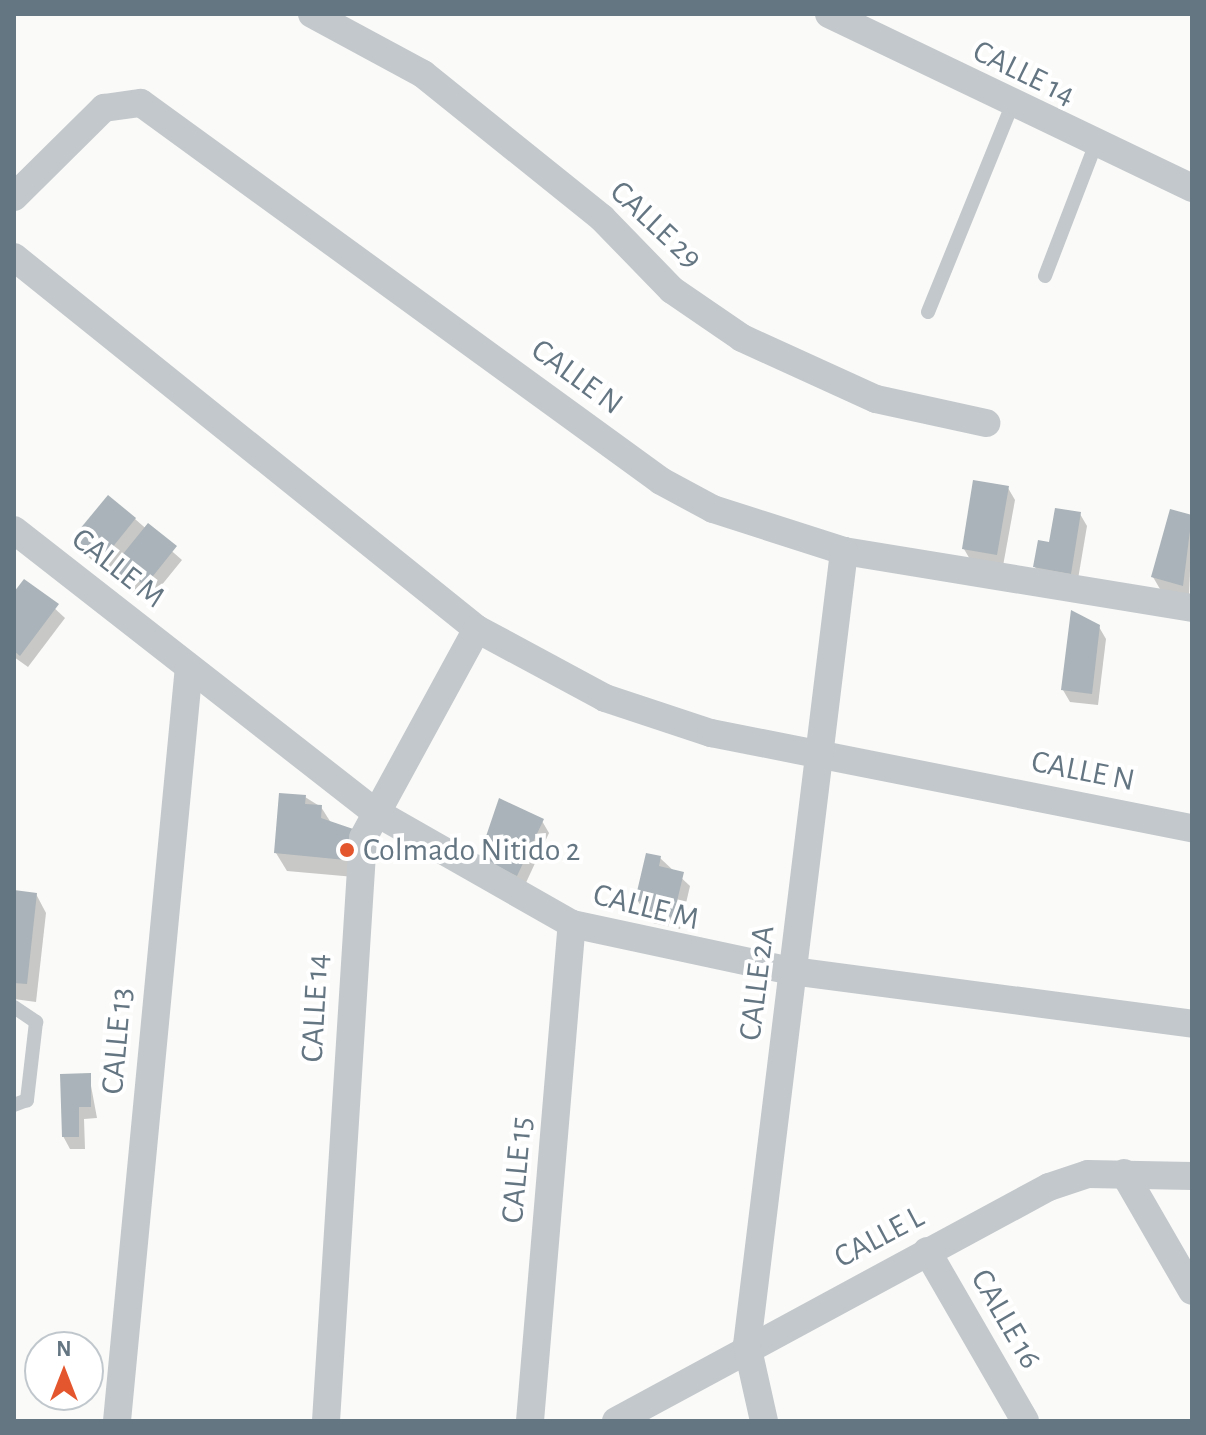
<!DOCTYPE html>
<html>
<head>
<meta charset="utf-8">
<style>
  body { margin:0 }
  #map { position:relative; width:1206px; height:1435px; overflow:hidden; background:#fafaf8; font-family:"Alegreya Sans",sans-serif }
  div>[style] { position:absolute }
  .shadow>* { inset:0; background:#0003 }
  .building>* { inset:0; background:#aab3b9 }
  .service>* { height:14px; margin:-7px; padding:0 7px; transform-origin:7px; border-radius:7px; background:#c3c8cc }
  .minor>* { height:28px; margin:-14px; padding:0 14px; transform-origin:14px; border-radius:14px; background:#c3c8cc }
  .dots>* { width:22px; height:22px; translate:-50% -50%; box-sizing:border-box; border:4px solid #fff; border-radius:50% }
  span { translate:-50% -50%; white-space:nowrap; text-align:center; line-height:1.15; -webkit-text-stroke:8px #fff; paint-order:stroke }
  .street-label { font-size:32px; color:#657683 }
  .poi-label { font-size:32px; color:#657683 }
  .left { translate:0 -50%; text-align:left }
  .frame { position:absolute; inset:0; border:16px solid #657683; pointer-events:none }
  .north { position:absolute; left:24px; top:1331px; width:80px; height:80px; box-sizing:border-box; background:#fff; border:2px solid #c1c8cd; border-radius:50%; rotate:0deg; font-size:22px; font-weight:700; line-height:32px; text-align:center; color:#657683 }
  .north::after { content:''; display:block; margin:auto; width:28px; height:36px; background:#e4572e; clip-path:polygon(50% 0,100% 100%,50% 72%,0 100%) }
</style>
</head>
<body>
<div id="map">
  <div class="shadow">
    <i style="clip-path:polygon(1008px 488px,1015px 500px,1003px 566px,971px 561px,964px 549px)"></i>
    <i style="clip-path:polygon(1172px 512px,1192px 517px,1189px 597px,1160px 589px,1153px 577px)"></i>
    <i style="clip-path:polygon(1080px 514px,1087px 526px,1077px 585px,1042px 579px,1035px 567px)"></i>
    <i style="clip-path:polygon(135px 519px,182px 560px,152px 597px,139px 586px,133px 593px,112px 568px,106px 574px,72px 541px)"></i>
    <i style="clip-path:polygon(25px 581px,65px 618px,28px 667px,14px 657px,14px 596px)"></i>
    <i style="clip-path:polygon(1099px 627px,1106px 639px,1098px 705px,1070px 702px,1063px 690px)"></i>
    <i style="clip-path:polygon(305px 797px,321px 807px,366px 878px,287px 871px,276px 853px)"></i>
    <i style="clip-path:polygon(542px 821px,549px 833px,524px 887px,488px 869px)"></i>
    <i style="clip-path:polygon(660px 858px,690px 886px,680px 929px,653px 923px,637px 900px)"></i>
    <i style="clip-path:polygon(14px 892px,36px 894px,46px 913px,36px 1002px,14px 999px)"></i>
    <i style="clip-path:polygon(89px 1075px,97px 1118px,84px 1119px,85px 1149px,70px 1149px,63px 1136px)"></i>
  </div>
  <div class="building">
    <i style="clip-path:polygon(973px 480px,1009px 486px,997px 555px,962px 549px)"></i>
    <i style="clip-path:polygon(108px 495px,136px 518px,99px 564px,70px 541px)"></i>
    <i style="clip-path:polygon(1055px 508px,1081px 512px,1071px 574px,1033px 567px,1038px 540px,1049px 542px)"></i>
    <i style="clip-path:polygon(1170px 509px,1192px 515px,1183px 586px,1151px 577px)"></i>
    <i style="clip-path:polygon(148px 523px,177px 546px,145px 586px,131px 575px,125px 582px,110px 570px)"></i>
    <i style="clip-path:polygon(24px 579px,59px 604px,20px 656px,14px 651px,14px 592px)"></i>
    <i style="clip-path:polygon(1071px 610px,1100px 625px,1092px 694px,1061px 690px)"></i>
    <i style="clip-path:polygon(279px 793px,306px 795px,305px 804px,322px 805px,321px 818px,359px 831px,356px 861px,274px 853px)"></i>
    <i style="clip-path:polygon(499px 798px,544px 819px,517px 876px,479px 857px)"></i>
    <i style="clip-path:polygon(646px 853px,661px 856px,659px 866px,684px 872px,673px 918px,644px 911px,644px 902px,635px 900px)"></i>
    <i style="clip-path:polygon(14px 890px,37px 893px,27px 984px,14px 983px)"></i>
    <i style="clip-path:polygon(91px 1073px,91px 1107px,79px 1107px,79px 1137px,62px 1137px,60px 1074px)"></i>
  </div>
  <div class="service">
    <i style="left:1045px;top:276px;width:139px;rotate:-69deg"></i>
    <i style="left:928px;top:312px;width:223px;rotate:-67.9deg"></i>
    <i style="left:14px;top:1007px;width:27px;rotate:34deg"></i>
    <i style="left:36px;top:1022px;width:79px;rotate:96.6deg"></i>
    <i style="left:27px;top:1100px;width:14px;rotate:159deg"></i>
  </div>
  <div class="minor">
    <i style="left:312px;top:14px;width:126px;rotate:28.4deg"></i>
    <i style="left:423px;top:74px;width:230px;rotate:38.8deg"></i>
    <i style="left:602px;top:218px;width:100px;rotate:45.8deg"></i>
    <i style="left:672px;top:290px;width:85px;rotate:34.4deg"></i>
    <i style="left:742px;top:338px;width:147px;rotate:24.5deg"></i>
    <i style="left:876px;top:399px;width:113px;rotate:12.3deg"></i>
    <i style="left:829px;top:14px;width:403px;rotate:25.6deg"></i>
    <i style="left:14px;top:197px;width:127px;rotate:-44.7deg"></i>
    <i style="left:104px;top:108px;width:37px;rotate:-8deg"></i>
    <i style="left:141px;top:103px;width:643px;rotate:36.01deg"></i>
    <i style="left:661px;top:481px;width:59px;rotate:28.3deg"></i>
    <i style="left:713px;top:509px;width:138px;rotate:17.8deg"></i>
    <i style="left:844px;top:551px;width:353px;rotate:9.3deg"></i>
    <i style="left:14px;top:257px;width:594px;rotate:38.78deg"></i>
    <i style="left:477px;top:629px;width:145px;rotate:28.3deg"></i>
    <i style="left:605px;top:698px;width:112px;rotate:18.3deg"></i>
    <i style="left:711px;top:733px;width:490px;rotate:11.2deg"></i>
    <i style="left:14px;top:530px;width:454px;rotate:38deg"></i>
    <i style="left:372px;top:810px;width:230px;rotate:29.7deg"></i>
    <i style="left:572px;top:924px;width:225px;rotate:12.1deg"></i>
    <i style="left:792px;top:971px;width:403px;rotate:7.5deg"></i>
    <i style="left:1124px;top:1173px;width:136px;rotate:60deg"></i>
    <i style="left:927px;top:1251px;width:196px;rotate:60deg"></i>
    <i style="left:117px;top:1421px;width:757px;rotate:-84.55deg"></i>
    <i style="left:326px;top:1421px;width:584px;rotate:-86.37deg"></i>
    <i style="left:363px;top:838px;width:238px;rotate:-61.4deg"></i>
    <i style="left:530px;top:1421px;width:499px;rotate:-85.2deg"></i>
    <i style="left:616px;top:1421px;width:492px;rotate:-28.4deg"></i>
    <i style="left:1049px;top:1187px;width:41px;rotate:-18.4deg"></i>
    <i style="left:1088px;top:1174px;width:104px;rotate:1.1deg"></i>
    <i style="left:764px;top:1421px;width:78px;rotate:-102.6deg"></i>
    <i style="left:747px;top:1345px;width:800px;rotate:-83.03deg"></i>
  </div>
  <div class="dots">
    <i style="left:347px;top:850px;background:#e4572e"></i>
  </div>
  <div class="street-label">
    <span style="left:1024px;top:73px;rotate:26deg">CALLE 14</span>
    <span style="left:656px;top:225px;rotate:43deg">CALLE 29</span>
    <span style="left:577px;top:377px;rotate:36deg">CALLE N</span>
    <span style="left:118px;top:568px;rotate:38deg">CALLE M</span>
    <span style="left:1083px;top:771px;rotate:11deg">CALLE N</span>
    <span style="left:646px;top:907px;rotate:14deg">CALLE M</span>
    <span style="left:757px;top:983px;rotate:-83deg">CALLE 2A</span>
    <span style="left:315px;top:1008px;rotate:-87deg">CALLE 14</span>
    <span style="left:117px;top:1041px;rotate:-85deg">CALLE 13</span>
    <span style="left:517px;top:1170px;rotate:-85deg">CALLE 15</span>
    <span style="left:879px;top:1237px;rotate:-28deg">CALLE L</span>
    <span style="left:1006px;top:1319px;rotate:60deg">CALLE 16</span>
  </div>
  <div class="poi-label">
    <span class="left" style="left:363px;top:850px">Colmado Nitido 2</span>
  </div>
  <div class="frame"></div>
  <div class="north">N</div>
</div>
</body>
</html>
